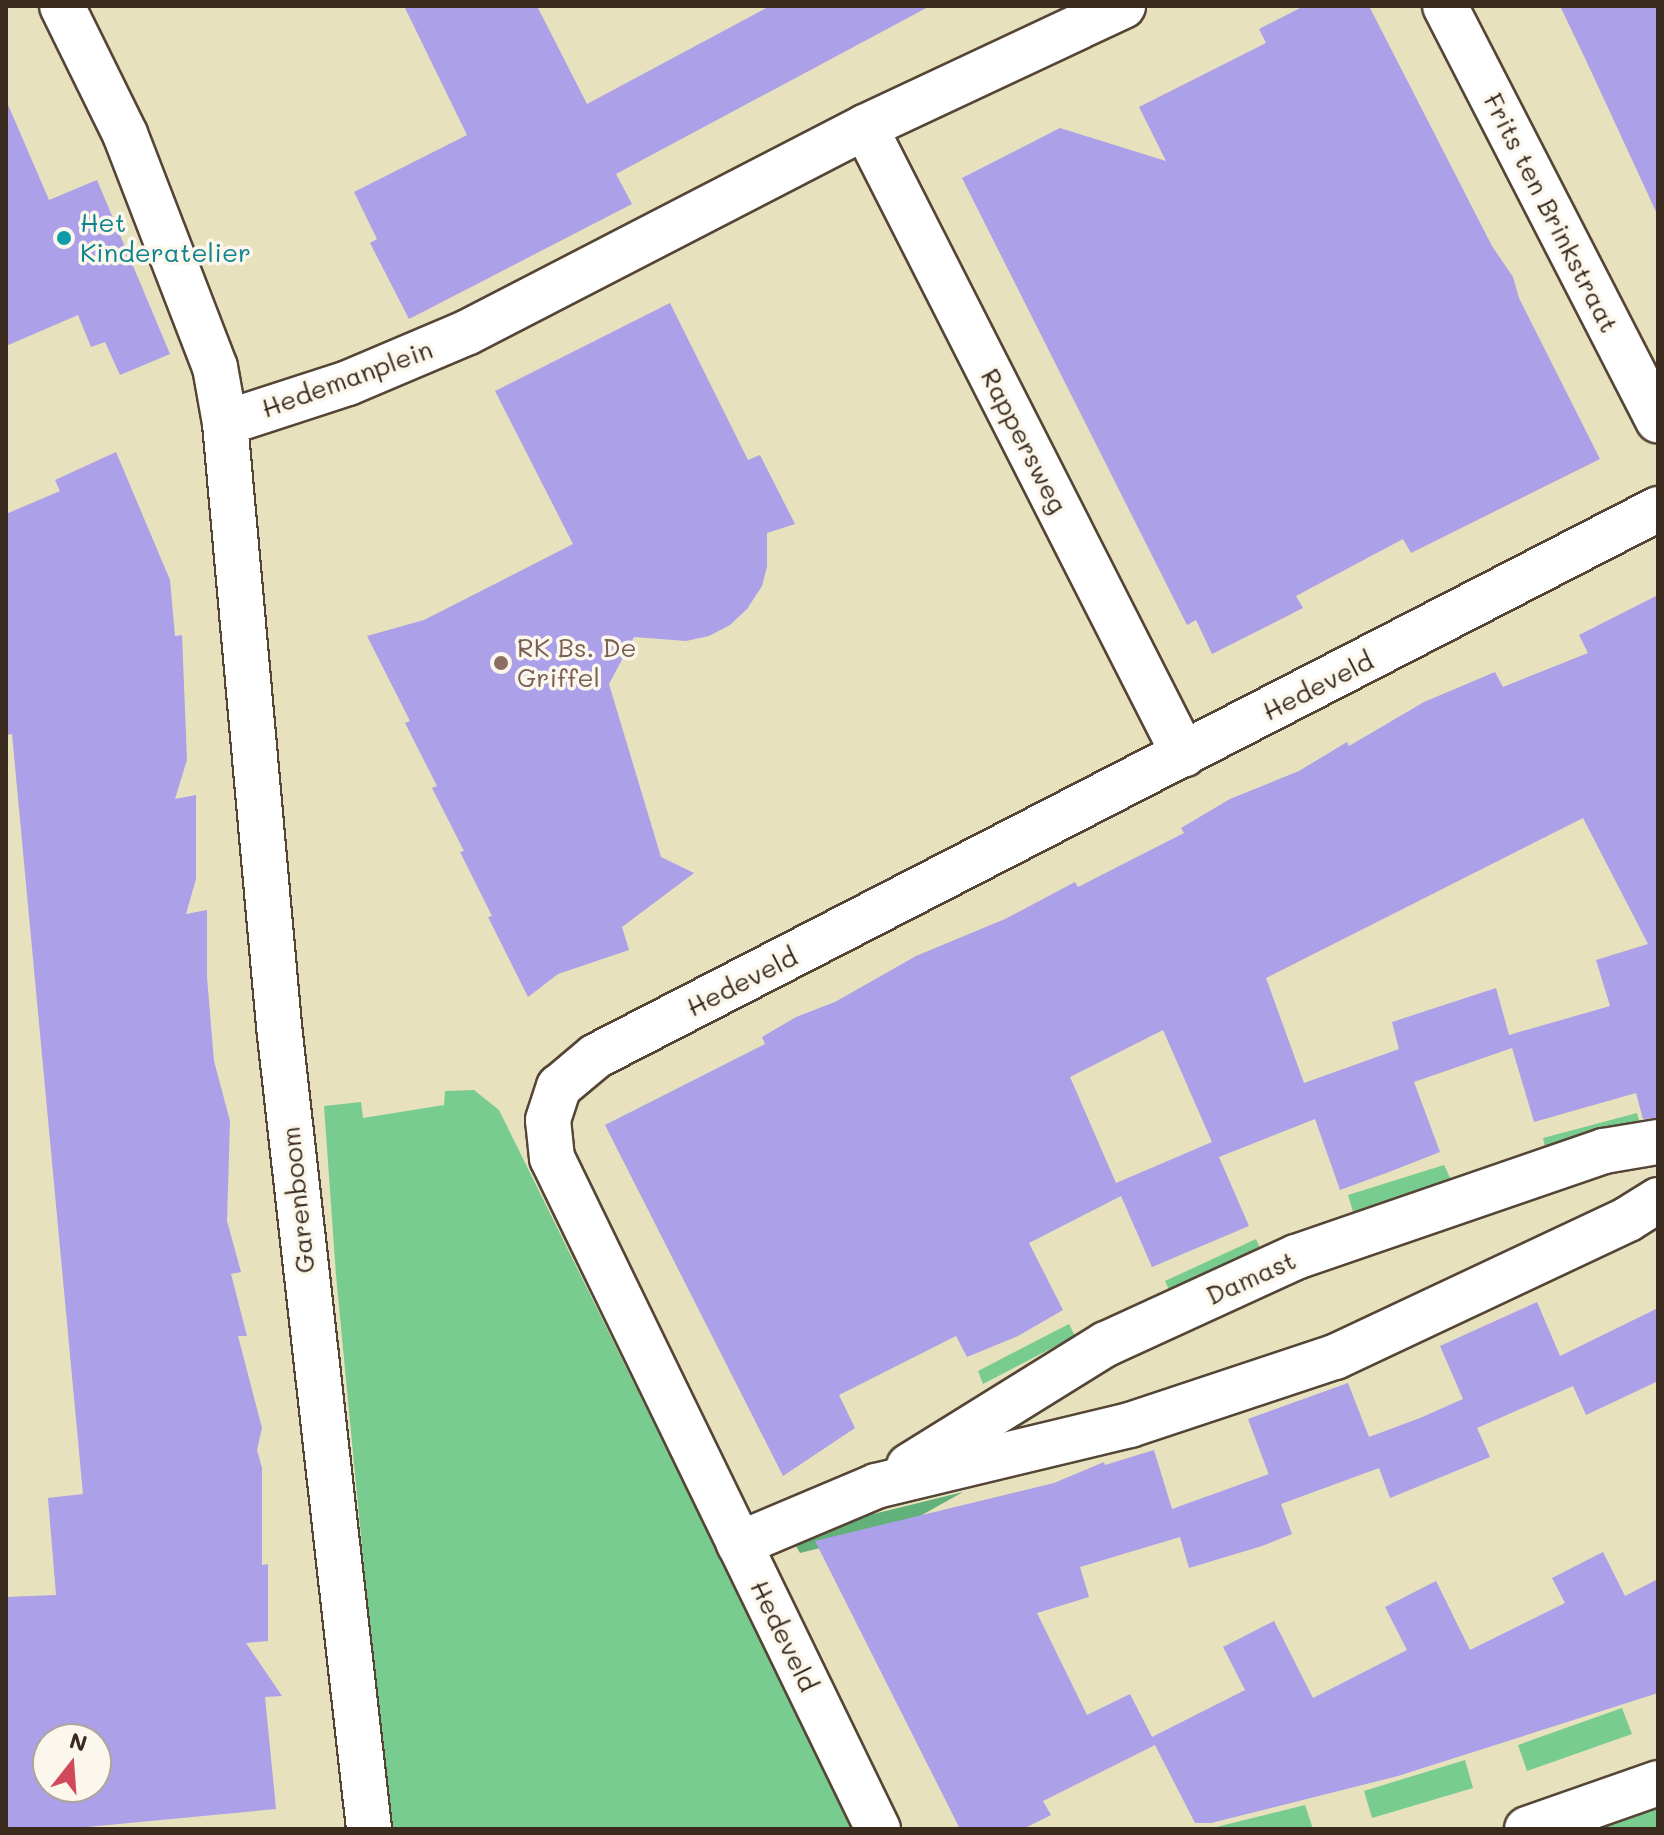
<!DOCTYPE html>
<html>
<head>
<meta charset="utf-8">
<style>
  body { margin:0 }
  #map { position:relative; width:1664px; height:1835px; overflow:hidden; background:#e7e1bd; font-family:Mali,sans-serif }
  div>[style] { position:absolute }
  .green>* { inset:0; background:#79cc8f }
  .forest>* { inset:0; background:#62b07a }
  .building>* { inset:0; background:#aca0e8 }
  .roads { filter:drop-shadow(2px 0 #554536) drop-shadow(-2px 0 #554536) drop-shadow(0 2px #554536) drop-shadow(0 -2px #554536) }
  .minor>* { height:44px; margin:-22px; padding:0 22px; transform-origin:22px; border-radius:22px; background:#fff }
  .dots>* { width:22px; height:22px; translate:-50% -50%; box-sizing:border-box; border:4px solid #fbf7ec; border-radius:50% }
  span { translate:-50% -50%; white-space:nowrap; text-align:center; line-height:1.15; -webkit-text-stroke:7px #fbf7ec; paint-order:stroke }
  .street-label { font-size:26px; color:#3b2a1e }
  .culture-label { font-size:26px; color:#0d838f }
  .left { translate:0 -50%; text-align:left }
  .education-label { font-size:26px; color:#785e54 }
  .frame { position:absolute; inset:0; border:8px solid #3b2a1e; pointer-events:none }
  .north { position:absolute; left:32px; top:1723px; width:80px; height:80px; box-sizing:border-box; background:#fbf7ec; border:2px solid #aea59a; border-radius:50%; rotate:17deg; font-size:22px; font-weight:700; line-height:32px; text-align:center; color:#3b2a1e }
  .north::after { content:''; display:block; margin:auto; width:28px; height:36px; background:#d1495b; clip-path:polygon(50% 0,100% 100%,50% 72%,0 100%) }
</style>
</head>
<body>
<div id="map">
  <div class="green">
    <i style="clip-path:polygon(474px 1090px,499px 1110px,854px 1829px,389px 1829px,336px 1275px,324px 1106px,361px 1102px,363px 1118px,444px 1105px,445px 1091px)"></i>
    <i style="clip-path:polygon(1637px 1113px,1641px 1127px,1546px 1152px,1543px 1138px)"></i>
    <i style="clip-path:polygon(1444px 1165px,1452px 1182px,1354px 1215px,1348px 1195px)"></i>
    <i style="clip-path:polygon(1256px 1239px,1262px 1252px,1171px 1294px,1165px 1281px)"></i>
    <i style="clip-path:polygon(1069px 1324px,1075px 1336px,983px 1384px,978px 1371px)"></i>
    <i style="clip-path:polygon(1622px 1708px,1632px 1734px,1527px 1771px,1518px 1745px)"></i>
    <i style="clip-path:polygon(1465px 1760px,1473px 1788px,1372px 1818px,1364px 1791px)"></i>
    <i style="clip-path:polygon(1305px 1805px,1313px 1829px,1208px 1829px)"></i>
    <i style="clip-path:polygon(1658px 1807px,1658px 1829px,1601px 1829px)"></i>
  </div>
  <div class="forest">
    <i style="clip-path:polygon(963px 1492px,897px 1529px,800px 1553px,792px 1539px,845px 1521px)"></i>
  </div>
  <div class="building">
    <i style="clip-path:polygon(404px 6px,537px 6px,587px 104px,770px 6px,930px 6px,616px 174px,632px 204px,409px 319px,370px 243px,377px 239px,354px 192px,467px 135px)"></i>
    <i style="clip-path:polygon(1304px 6px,1369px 6px,1492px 246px,1513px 277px,1519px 298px,1600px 459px,1411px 553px,1403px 539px,1296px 596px,1303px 608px,1212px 654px,1196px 620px,1187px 625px,962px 178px,1060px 128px,1166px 161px,1139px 107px,1266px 43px,1259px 29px)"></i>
    <i style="clip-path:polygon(1560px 6px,1658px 6px,1658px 216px,1584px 56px)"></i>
    <i style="clip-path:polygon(6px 100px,49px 200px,97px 180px,170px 354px,120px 375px,105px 342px,91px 347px,78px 315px,6px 346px)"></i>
    <i style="clip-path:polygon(670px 303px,748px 460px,760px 455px,795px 524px,767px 533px,767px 567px,762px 586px,747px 609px,730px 625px,709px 636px,686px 641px,634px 637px,609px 684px,661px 857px,694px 873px,622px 927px,629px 950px,558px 974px,528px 997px,488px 917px,492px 916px,460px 852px,464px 851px,432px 788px,437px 786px,405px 723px,410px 721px,367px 636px,424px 620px,573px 544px,495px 391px)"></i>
    <i style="clip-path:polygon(evenodd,116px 452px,170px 580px,175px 636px,182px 635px,187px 760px,175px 799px,196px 795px,196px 879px,186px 914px,207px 910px,207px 977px,214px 1061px,230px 1121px,227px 1221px,241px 1272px,231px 1274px,247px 1336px,238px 1336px,262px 1428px,257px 1450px,262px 1468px,262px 1565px,268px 1564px,268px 1641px,246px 1643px,282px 1696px,265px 1697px,276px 1809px,66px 1829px,6px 1829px,6px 1597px,56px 1595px,48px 1498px,83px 1494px,12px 734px,6px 735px,6px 514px,60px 491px,55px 480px,116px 452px,48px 1739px,96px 1739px,96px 1787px,48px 1787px,48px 1739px)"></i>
    <i style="clip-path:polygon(evenodd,1658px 595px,1658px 1118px,1643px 1119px,1636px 1093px,1534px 1122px,1512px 1048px,1414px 1082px,1440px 1152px,1389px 1172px,1340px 1190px,1315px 1119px,1219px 1157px,1249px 1226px,1152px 1267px,1121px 1196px,1029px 1243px,1063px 1310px,1018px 1336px,967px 1357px,956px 1336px,839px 1395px,855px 1428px,783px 1476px,605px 1125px,765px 1044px,762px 1037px,796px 1017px,835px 1002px,916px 956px,1005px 919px,1075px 882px,1078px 887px,1184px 833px,1181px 828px,1230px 799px,1299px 771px,1347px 742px,1349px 746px,1424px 702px,1495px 672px,1503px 687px,1588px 653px,1579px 635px,1658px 595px,1583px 818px,1648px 944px,1596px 960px,1610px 1006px,1509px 1035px,1496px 988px,1392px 1022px,1399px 1049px,1304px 1083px,1266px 978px,1583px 818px,1658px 595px,1163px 1030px,1212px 1142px,1116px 1183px,1070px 1077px,1163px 1030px)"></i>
    <i style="clip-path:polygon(1537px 1302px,1560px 1356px,1658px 1308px,1658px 1381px,1586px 1415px,1573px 1386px,1477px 1428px,1490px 1457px,1390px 1498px,1379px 1468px,1281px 1504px,1292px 1534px,1262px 1546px,1189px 1568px,1180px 1537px,1080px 1567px,1089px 1597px,1037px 1613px,1087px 1715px,1130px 1694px,1152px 1737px,1245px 1690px,1223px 1647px,1274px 1621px,1313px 1698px,1407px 1650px,1385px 1607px,1436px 1581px,1470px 1650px,1565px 1603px,1552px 1578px,1603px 1552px,1625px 1596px,1658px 1579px,1658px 1693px,1398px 1776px,1211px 1823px,1195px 1823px,1155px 1745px,1043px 1801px,1051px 1815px,1023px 1829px,960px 1829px,815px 1541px,1054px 1483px,1104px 1462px,1105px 1465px,1154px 1450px,1172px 1509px,1269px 1474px,1275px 1491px,1248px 1419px,1348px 1383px,1369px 1437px,1420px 1418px,1463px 1399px,1440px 1346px)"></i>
  </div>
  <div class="roads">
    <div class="minor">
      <i style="left:62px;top:6px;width:143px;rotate:63.8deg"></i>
      <i style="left:125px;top:134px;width:250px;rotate:68.9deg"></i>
      <i style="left:215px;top:367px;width:57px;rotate:79.9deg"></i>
      <i style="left:225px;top:423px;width:129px;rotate:-18deg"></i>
      <i style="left:348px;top:383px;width:130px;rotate:-23deg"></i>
      <i style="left:468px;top:332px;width:447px;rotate:-27.3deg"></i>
      <i style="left:865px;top:127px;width:285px;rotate:-25.1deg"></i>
      <i style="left:1445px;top:6px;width:466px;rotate:62.8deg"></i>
      <i style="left:865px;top:127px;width:704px;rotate:63.07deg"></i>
      <i style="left:225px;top:423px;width:605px;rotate:84.88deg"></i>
      <i style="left:279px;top:1026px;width:808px;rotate:83.6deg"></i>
      <i style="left:909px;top:1466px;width:232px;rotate:-31.8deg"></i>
      <i style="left:1106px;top:1344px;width:209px;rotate:-24.6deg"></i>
      <i style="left:1296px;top:1257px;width:326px;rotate:-19deg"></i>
      <i style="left:1604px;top:1151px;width:55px;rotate:-9.5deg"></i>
      <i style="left:739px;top:1544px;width:149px;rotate:-22.9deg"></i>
      <i style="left:876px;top:1486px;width:261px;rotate:-13.5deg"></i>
      <i style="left:1130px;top:1425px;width:216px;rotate:-18.4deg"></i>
      <i style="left:1335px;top:1357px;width:324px;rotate:-25.2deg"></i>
      <i style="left:1628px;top:1219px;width:36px;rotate:-32deg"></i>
      <i style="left:878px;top:1829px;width:746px;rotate:-115.91deg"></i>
      <i style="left:552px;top:1158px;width:38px;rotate:-96deg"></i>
      <i style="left:548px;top:1120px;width:35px;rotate:-72deg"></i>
      <i style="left:559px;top:1087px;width:48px;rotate:-40deg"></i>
      <i style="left:596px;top:1056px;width:1195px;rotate:-27.25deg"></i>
      <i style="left:1527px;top:1829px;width:139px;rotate:-19.3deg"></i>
    </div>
  </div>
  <div class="dots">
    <i style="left:64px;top:238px;background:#0f9aa8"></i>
    <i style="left:501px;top:663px;background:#8d6e63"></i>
  </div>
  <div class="street-label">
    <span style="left:1551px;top:213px;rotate:63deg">Frits ten Brinkstraat</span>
    <span style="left:347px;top:379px;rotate:-20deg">Hedemanplein</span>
    <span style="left:1024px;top:441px;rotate:63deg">Rappersweg</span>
    <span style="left:1318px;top:686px;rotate:-27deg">Hedeveld</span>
    <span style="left:742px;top:982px;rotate:-27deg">Hedeveld</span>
    <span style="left:298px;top:1200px;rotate:-96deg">Garenboom</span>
    <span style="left:1251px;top:1278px;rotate:-24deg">Damast</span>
    <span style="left:784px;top:1636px;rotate:64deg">Hedeveld</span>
  </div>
  <div class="culture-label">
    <span class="left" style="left:80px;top:238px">Het<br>Kinderatelier</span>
  </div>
  <div class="education-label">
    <span class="left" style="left:517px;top:663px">RK Bs. De<br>Griffel</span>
  </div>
  <div class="frame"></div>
  <div class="north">N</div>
</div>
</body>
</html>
